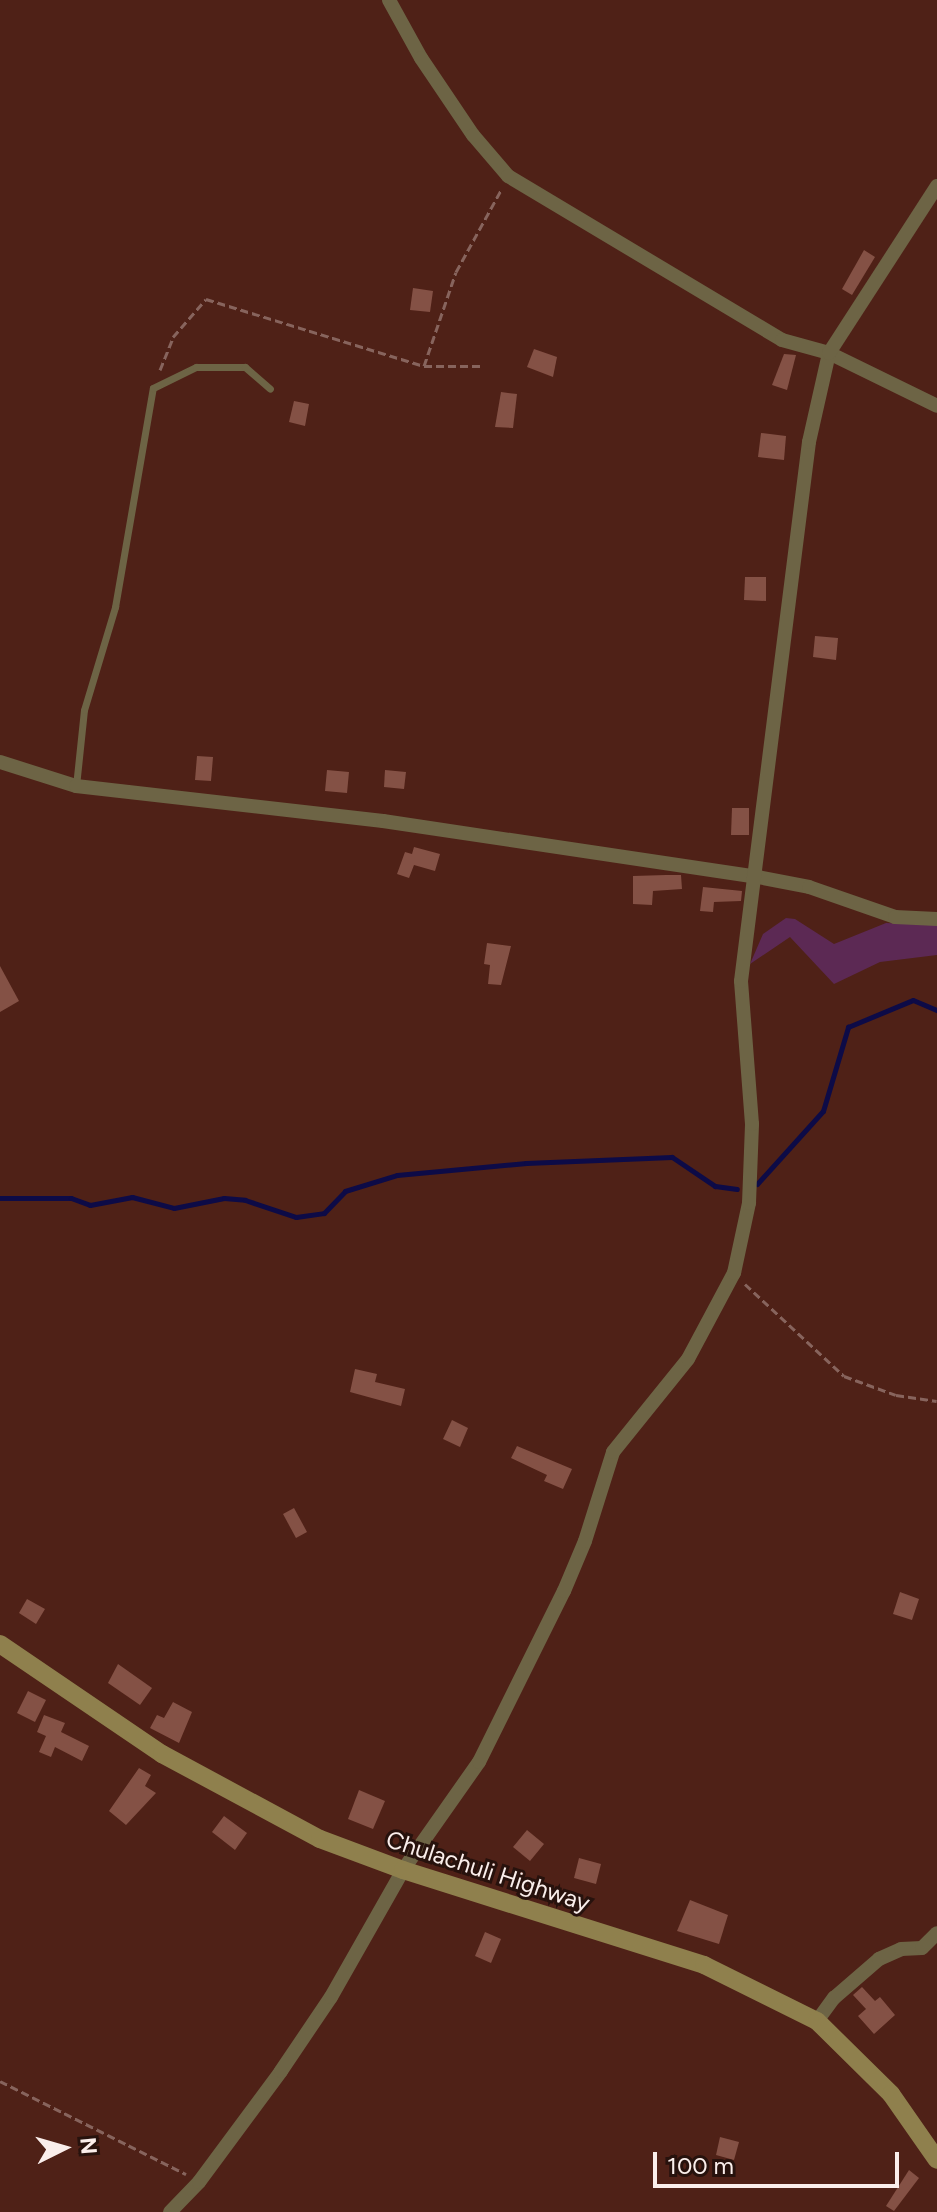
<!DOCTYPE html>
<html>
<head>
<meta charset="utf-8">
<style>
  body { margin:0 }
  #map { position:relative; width:937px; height:2212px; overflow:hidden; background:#4f2117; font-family:Figtree,sans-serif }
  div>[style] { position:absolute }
  .green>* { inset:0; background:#5c2954 }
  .stream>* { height:5px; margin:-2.5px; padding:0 2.5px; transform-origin:2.5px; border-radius:2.5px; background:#0d0b47 }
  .building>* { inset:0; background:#845145 }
  .path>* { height:3px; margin-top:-1.5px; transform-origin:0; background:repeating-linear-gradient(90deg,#87645d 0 8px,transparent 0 12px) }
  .lane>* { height:7px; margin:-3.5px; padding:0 3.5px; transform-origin:3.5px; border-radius:3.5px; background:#6d6445 }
  .street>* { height:14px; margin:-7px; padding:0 7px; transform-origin:7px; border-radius:7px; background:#6d6445 }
  .secondary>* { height:18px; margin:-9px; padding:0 9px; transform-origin:9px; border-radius:9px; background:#8f804d }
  span { translate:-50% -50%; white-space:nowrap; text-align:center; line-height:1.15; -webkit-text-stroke:6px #27120d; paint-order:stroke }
  .street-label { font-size:24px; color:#faeeeb }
  .north { position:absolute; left:24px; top:2108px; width:80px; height:80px; -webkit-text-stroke:6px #27120d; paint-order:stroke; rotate:85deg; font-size:22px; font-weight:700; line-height:32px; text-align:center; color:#faeeeb }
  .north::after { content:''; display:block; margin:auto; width:28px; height:36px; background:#faeeeb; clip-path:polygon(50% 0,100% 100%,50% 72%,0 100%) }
  .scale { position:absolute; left:653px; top:2152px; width:246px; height:36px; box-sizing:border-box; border:4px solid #faeeeb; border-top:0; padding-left:10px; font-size:24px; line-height:28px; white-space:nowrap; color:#faeeeb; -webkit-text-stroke:6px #27120d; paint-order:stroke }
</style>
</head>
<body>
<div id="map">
  <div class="green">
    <i style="clip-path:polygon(786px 918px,795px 919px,834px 944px,886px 923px,937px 925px,937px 955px,880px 962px,834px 984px,790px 937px,750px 964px,763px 934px)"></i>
  </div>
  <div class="stream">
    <i style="left:757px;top:1184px;width:98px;rotate:-47.9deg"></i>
    <i style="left:823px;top:1111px;width:88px;rotate:-73.4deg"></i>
    <i style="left:848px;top:1027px;width:70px;rotate:-22.6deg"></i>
    <i style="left:913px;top:1000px;width:26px;rotate:23deg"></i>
    <i style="left:0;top:1198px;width:71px"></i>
    <i style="left:71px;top:1198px;width:20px;rotate:20deg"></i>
    <i style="left:90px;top:1205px;width:43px;rotate:-10.8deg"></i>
    <i style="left:132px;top:1197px;width:43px;rotate:14.7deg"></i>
    <i style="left:174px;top:1208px;width:51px;rotate:-11.3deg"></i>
    <i style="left:224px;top:1198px;width:21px;rotate:5deg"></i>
    <i style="left:245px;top:1200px;width:54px;rotate:18.4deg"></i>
    <i style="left:296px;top:1217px;width:28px;rotate:-8deg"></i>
    <i style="left:324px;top:1213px;width:30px;rotate:-46deg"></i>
    <i style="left:345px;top:1191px;width:54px;rotate:-17.1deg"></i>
    <i style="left:397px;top:1175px;width:130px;rotate:-5.3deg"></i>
    <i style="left:526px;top:1163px;width:146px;rotate:-2.4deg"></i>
    <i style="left:672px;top:1157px;width:52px;rotate:34deg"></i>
    <i style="left:715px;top:1186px;width:22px;rotate:8deg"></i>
  </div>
  <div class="building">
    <i style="clip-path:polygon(864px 250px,875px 257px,852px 295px,842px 289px)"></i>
    <i style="clip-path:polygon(413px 288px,433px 291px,430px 312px,410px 310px)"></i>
    <i style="clip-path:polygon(534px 349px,557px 357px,553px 377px,527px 367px)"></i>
    <i style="clip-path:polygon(784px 354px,796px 355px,787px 390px,772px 385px)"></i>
    <i style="clip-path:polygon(501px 392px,517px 394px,513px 428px,495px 427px)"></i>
    <i style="clip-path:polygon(294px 401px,309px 404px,305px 426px,289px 422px)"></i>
    <i style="clip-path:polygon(761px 433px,786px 436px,784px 460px,758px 457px)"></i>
    <i style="clip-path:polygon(745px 577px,766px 577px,766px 601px,744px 600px)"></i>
    <i style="clip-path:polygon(815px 636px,838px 638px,836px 660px,813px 657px)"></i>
    <i style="clip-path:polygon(197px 756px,213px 757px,211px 781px,195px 780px)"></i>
    <i style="clip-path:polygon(327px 770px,349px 772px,347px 793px,325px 791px)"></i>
    <i style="clip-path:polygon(385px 770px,406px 772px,404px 789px,384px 787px)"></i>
    <i style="clip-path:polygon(732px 808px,749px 808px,749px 835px,731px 835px)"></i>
    <i style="clip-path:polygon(414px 847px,440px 854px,435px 871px,414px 865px,409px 878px,397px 874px,405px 852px,412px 854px)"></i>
    <i style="clip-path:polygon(666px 875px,681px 875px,682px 889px,653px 891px,652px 905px,633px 904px,633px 876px)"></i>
    <i style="clip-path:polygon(703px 887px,742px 891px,741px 901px,714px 902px,713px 912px,700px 911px)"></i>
    <i style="clip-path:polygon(487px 943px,511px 946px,501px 985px,488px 984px,490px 965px,484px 964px)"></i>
    <i style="clip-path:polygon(0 966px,19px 1001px,0 1012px)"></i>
    <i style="clip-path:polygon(355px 1369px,377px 1374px,375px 1382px,405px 1389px,401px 1406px,350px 1392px)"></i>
    <i style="clip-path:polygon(452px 1420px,468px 1428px,460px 1447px,443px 1439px)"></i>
    <i style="clip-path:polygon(517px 1446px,572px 1469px,563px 1489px,544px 1481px,547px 1475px,511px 1458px)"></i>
    <i style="clip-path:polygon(294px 1508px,307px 1532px,296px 1538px,283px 1514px)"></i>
    <i style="clip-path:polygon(900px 1592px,919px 1599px,912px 1620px,893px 1614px)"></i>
    <i style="clip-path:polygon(27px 1599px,45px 1609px,36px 1624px,19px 1613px)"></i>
    <i style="clip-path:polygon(118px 1664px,152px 1688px,140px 1705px,108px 1683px)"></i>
    <i style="clip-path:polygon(28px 1691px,46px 1700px,35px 1722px,17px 1713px)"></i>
    <i style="clip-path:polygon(173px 1702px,192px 1712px,179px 1743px,150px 1728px,157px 1715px,164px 1718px)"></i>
    <i style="clip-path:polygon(44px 1715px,65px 1723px,61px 1732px,89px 1746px,82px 1761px,55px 1747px,51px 1757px,39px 1752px,46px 1736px,37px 1732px)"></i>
    <i style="clip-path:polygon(139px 1768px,151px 1775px,145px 1786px,156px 1793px,126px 1825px,109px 1811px)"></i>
    <i style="clip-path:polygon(359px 1790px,385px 1801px,373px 1829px,348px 1819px)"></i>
    <i style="clip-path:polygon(224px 1816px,247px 1833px,235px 1850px,212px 1832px)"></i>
    <i style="clip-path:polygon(527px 1830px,544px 1844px,530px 1861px,513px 1847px)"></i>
    <i style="clip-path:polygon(579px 1858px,601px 1864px,596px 1884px,574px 1878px)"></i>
    <i style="clip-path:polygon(690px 1900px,728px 1915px,719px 1944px,677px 1931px)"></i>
    <i style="clip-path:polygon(485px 1932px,501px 1939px,491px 1963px,475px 1956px)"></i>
    <i style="clip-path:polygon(862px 1987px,875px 2001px,880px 1997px,895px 2015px,874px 2034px,858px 2016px,866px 2009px,853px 1995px)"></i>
    <i style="clip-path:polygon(720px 2137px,739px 2142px,734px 2160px,716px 2155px)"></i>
    <i style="clip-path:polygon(909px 2170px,919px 2178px,894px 2211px,886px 2206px)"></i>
  </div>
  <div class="path">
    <i style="left:424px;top:366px;width:58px"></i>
    <i style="left:160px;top:370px;width:35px;rotate:-68deg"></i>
    <i style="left:173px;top:337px;width:50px;rotate:-49deg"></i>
    <i style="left:206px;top:299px;width:228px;rotate:17.1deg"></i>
    <i style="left:424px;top:366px;width:99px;rotate:-71.2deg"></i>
    <i style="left:456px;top:272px;width:94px;rotate:-61.2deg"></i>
    <i style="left:745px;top:1284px;width:135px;rotate:42.9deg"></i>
    <i style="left:844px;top:1376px;width:55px;rotate:20.1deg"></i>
    <i style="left:896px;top:1395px;width:41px;rotate:8.3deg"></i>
    <i style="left:0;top:2081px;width:208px;rotate:26.6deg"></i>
  </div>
  <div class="lane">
    <i style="left:76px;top:786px;width:76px;rotate:-84deg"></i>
    <i style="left:84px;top:710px;width:108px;rotate:-73.2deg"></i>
    <i style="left:115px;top:607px;width:222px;rotate:-80.2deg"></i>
    <i style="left:153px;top:388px;width:48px;rotate:-26deg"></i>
    <i style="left:196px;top:367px;width:49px"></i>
    <i style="left:245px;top:367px;width:33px;rotate:41deg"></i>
  </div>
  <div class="street">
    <i style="left:389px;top:0;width:66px;rotate:61.1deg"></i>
    <i style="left:421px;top:58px;width:93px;rotate:56deg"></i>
    <i style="left:473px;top:135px;width:54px;rotate:49.5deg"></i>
    <i style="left:508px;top:176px;width:319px;rotate:30.9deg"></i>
    <i style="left:782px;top:340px;width:49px;rotate:15.5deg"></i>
    <i style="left:829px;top:353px;width:120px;rotate:26.1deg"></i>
    <i style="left:0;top:762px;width:80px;rotate:17.5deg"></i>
    <i style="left:76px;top:786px;width:309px;rotate:6.5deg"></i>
    <i style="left:383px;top:821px;width:374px;rotate:8.5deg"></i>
    <i style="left:753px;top:876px;width:57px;rotate:11.1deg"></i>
    <i style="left:809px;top:887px;width:91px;rotate:19.2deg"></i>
    <i style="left:895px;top:917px;width:42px;rotate:2.7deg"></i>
    <i style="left:817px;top:2021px;width:29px;rotate:-54deg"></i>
    <i style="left:834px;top:1998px;width:60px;rotate:-40.9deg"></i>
    <i style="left:879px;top:1959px;width:24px;rotate:-24deg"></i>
    <i style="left:901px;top:1949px;width:21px;rotate:-3deg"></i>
    <i style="left:922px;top:1948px;width:21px;rotate:-45deg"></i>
    <i style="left:170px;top:2212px;width:42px;rotate:-46deg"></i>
    <i style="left:199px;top:2182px;width:138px;rotate:-53.5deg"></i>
    <i style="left:281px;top:2071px;width:89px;rotate:-56deg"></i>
    <i style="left:331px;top:1997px;width:146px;rotate:-60.4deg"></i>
    <i style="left:403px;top:1870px;width:132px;rotate:-54.9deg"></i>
    <i style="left:479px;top:1762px;width:191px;rotate:-63.6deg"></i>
    <i style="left:564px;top:1591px;width:54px;rotate:-67.2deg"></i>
    <i style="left:585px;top:1541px;width:93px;rotate:-72.5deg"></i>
    <i style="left:613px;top:1452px;width:119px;rotate:-51.1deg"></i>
    <i style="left:688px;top:1359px;width:98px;rotate:-61.9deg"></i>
    <i style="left:734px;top:1273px;width:72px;rotate:-77.9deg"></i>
    <i style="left:749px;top:1203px;width:79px;rotate:-87.8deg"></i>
    <i style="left:752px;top:1124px;width:143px;rotate:-94.4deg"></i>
    <i style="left:741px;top:981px;width:543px;rotate:-82.81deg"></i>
    <i style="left:809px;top:442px;width:91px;rotate:-77.3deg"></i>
    <i style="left:829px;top:353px;width:199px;rotate:-57.1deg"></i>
  </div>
  <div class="secondary">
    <i style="left:0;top:1644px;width:196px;rotate:34.2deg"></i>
    <i style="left:162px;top:1754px;width:179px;rotate:28.3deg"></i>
    <i style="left:320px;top:1839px;width:89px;rotate:20.5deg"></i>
    <i style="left:403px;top:1870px;width:316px;rotate:17.5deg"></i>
    <i style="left:704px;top:1965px;width:126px;rotate:26.4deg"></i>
    <i style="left:817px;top:2021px;width:104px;rotate:44.6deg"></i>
    <i style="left:891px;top:2094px;width:80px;rotate:55.1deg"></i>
  </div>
  <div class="street-label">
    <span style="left:488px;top:1871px;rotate:18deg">Chulachuli Highway</span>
  </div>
  <div class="north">N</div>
  <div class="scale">100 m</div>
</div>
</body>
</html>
